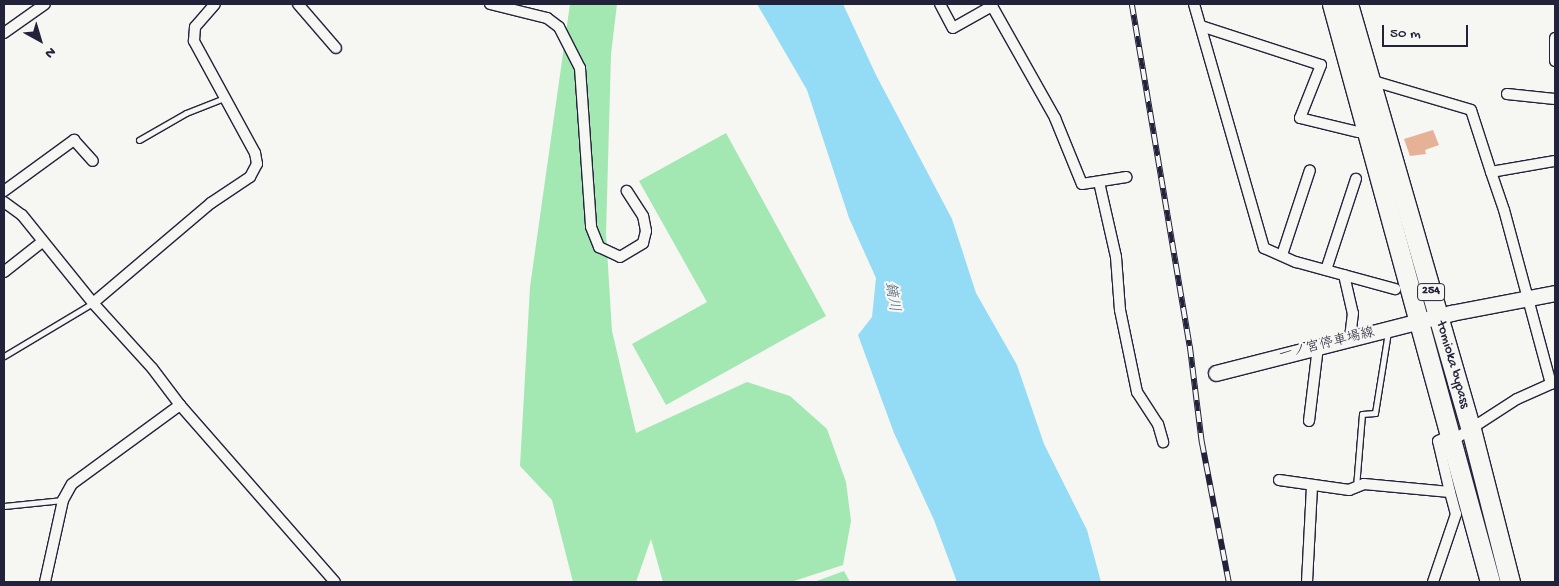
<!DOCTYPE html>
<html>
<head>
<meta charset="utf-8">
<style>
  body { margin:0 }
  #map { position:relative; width:1559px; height:586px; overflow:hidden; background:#f6f6f2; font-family:"Gochi Hand","Klee One",sans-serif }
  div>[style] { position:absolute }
  .green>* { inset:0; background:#a3e7b2 }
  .water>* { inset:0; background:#94dcf5 }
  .building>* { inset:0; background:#e5b297 }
  .roads { filter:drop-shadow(1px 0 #22223b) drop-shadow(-1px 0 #22223b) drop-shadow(0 1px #22223b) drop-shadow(0 -1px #22223b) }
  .lane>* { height:5px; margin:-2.5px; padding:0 2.5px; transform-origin:2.5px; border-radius:2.5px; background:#f6f6f2 }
  .street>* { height:10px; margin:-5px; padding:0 5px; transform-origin:5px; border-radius:5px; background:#f6f6f2 }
  .secondary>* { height:15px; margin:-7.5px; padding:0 7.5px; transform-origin:7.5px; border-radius:7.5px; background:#f6f6f2 }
  .highway>* { height:19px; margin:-9.5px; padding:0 9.5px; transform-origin:9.5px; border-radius:9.5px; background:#f6f6f2 }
  .rail>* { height:5.5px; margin-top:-2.75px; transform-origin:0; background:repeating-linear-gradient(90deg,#f6f6f2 0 11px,#22223b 0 22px); box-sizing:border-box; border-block:1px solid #22223b }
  span { translate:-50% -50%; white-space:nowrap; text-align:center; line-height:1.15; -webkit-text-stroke:4.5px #f6f6f2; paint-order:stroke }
  .shield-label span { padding:1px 4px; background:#f6f6f2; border:1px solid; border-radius:4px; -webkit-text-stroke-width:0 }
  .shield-label { font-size:12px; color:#22223b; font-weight:700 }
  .street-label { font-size:14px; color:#22223b }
  .water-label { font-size:15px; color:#445a73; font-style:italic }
  .frame { position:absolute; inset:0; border:5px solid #22223b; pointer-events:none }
  .north { position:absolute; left:15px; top:15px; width:50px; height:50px; -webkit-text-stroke:4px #f6f6f2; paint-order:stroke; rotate:141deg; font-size:14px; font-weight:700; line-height:20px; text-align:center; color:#22223b }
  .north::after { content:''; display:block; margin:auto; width:18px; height:22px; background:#22223b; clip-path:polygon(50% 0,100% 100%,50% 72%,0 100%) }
  .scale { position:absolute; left:1382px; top:25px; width:86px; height:22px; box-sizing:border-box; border:2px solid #22223b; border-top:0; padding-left:6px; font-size:15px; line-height:18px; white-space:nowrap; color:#22223b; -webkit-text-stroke:4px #f6f6f2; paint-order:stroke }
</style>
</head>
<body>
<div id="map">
  <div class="green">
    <i style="clip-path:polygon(570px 4px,617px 4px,611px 54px,606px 234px,612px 331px,636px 433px,747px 382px,790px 396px,827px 429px,846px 482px,851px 521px,843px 565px,791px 582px,663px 582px,651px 539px,636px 582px,573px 582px,552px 500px,520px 466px,530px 287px)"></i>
    <i style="clip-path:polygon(726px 133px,826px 316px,666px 405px,632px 344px,707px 302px,639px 181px)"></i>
    <i style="clip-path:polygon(844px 571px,850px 582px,814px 582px)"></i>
  </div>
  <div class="water">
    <i style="clip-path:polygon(757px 4px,843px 4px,876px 75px,952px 219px,976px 293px,1017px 365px,1044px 444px,1087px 530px,1101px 582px,957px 582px,934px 520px,894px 433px,858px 335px,872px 317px,876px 278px,849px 218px,807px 90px)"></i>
  </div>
  <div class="building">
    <i style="clip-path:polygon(1433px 130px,1439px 145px,1425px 150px,1426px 154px,1410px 156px,1404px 139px)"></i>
  </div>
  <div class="roads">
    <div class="lane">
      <i style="left:139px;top:140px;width:54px;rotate:-29.9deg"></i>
      <i style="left:186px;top:113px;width:41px;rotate:-21.5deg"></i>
      <i style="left:4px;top:356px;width:104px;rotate:-30.8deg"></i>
      <i style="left:1356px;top:487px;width:73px;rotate:-85.3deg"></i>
      <i style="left:1362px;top:414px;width:13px;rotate:-4deg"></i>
      <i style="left:1375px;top:413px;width:82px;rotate:-80.9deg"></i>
      <i style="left:4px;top:506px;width:59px;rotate:-5.8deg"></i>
    </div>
    <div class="street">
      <i style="left:298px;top:4px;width:58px;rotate:49.2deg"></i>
      <i style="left:490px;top:4px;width:59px;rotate:13.8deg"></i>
      <i style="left:547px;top:18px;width:15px;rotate:37deg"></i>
      <i style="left:559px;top:27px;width:46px;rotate:62.9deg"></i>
      <i style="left:580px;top:68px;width:159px;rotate:86deg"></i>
      <i style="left:591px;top:227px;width:22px;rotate:68deg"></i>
      <i style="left:599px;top:247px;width:23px;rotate:25deg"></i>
      <i style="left:620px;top:257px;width:27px;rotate:-31deg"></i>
      <i style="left:643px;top:243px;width:12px;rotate:-76deg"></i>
      <i style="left:646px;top:231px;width:15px;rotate:-101deg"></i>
      <i style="left:643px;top:216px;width:30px;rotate:-123deg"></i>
      <i style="left:940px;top:4px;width:27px;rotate:62deg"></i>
      <i style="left:953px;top:28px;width:45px;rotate:-29.4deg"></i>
      <i style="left:992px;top:6px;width:129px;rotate:60.6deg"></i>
      <i style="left:1055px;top:118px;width:71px;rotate:67.8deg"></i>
      <i style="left:1082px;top:184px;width:45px;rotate:-9deg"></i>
      <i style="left:1194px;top:4px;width:254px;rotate:74deg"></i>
      <i style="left:1264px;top:248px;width:35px;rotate:24deg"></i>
      <i style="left:1296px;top:262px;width:103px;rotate:15.3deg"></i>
      <i style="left:1201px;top:26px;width:126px;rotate:18deg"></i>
      <i style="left:1321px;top:65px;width:57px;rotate:111.6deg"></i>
      <i style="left:1300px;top:118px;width:60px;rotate:13.6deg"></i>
      <i style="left:4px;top:33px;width:50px;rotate:-35.3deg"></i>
      <i style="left:1555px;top:38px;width:23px;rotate:90deg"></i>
      <i style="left:1370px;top:80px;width:105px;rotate:16.5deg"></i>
      <i style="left:1471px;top:110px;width:65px;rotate:72.1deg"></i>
      <i style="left:1507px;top:94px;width:48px;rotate:5.9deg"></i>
      <i style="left:1099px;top:182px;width:77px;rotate:77.2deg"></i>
      <i style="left:1116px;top:257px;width:53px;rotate:85.7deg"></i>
      <i style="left:1120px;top:310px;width:84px;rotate:78.3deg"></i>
      <i style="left:1137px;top:392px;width:38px;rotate:57deg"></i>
      <i style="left:1158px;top:424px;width:19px;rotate:74deg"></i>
      <i style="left:4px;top:191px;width:87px;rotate:-36.1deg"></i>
      <i style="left:74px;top:140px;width:28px;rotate:48deg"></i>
      <i style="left:4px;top:202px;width:22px;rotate:36deg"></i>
      <i style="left:22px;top:215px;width:113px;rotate:51.1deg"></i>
      <i style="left:1282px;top:255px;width:89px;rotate:-71.8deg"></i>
      <i style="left:1326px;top:270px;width:96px;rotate:-71.8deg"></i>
      <i style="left:4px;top:272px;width:48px;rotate:-38.3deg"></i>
      <i style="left:1344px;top:275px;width:39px;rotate:77deg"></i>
      <i style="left:1353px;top:313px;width:26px;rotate:97deg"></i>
      <i style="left:1551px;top:384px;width:180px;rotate:-105.1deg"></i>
      <i style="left:1504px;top:210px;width:40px;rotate:-108.9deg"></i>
      <i style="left:1491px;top:172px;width:65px;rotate:-9.8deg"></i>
      <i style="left:180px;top:405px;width:235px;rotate:48.8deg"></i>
      <i style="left:1309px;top:421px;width:75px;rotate:-83.1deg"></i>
      <i style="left:1452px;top:441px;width:77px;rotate:-32.9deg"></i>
      <i style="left:1517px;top:399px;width:42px;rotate:-24.1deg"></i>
      <i style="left:1279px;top:480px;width:71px;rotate:8.1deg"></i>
      <i style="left:1349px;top:490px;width:16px;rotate:-22deg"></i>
      <i style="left:1364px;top:484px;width:86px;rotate:5.3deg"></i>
      <i style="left:1450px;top:492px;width:23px;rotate:75deg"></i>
      <i style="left:1456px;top:514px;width:72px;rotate:108.7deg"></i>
      <i style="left:1450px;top:492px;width:52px;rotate:-103.2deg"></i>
      <i style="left:1438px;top:441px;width:14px;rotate:-25deg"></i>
      <i style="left:45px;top:582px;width:84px;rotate:-77.6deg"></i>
      <i style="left:63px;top:500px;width:18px;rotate:-61deg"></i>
      <i style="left:72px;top:484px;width:134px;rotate:-36.2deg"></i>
      <i style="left:180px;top:405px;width:46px;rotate:-127.1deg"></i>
      <i style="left:152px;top:368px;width:88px;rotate:-132.2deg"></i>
      <i style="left:93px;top:303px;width:155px;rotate:-40.3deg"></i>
      <i style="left:211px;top:203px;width:47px;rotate:-33.7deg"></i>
      <i style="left:250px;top:177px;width:15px;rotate:-62deg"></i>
      <i style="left:257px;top:164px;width:11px;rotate:-100deg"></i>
      <i style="left:255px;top:153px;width:128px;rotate:-118.6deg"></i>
      <i style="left:194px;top:41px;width:14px;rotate:-86deg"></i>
      <i style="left:195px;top:27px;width:30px;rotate:-49deg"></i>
      <i style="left:1307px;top:582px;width:97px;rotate:-87deg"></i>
    </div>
    <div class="secondary">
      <i style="left:1216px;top:373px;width:243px;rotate:-14.3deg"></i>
      <i style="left:1451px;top:313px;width:106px;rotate:-10.9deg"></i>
    </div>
    <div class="highway">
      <i style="left:1332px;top:4px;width:599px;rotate:74.71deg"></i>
      <i style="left:1348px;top:4px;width:442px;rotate:73.9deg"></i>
      <i style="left:1471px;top:429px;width:158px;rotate:75.7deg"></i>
    </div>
  </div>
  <div class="rail">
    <i style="left:1132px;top:4px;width:347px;rotate:80.4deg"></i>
    <i style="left:1190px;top:346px;width:97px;rotate:82.9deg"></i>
    <i style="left:1202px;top:442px;width:143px;rotate:79.1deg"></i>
  </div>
  <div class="shield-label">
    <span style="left:1431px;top:292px">254</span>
  </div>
  <div class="street-label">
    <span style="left:1327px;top:345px;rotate:-14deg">一ノ宮停車場線</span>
    <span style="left:1452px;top:365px;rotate:74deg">tomioka bypass</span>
  </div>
  <div class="water-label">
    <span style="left:891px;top:297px;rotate:82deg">鏑川</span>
  </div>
  <div class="frame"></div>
  <div class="north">N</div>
  <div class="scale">50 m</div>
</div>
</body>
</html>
